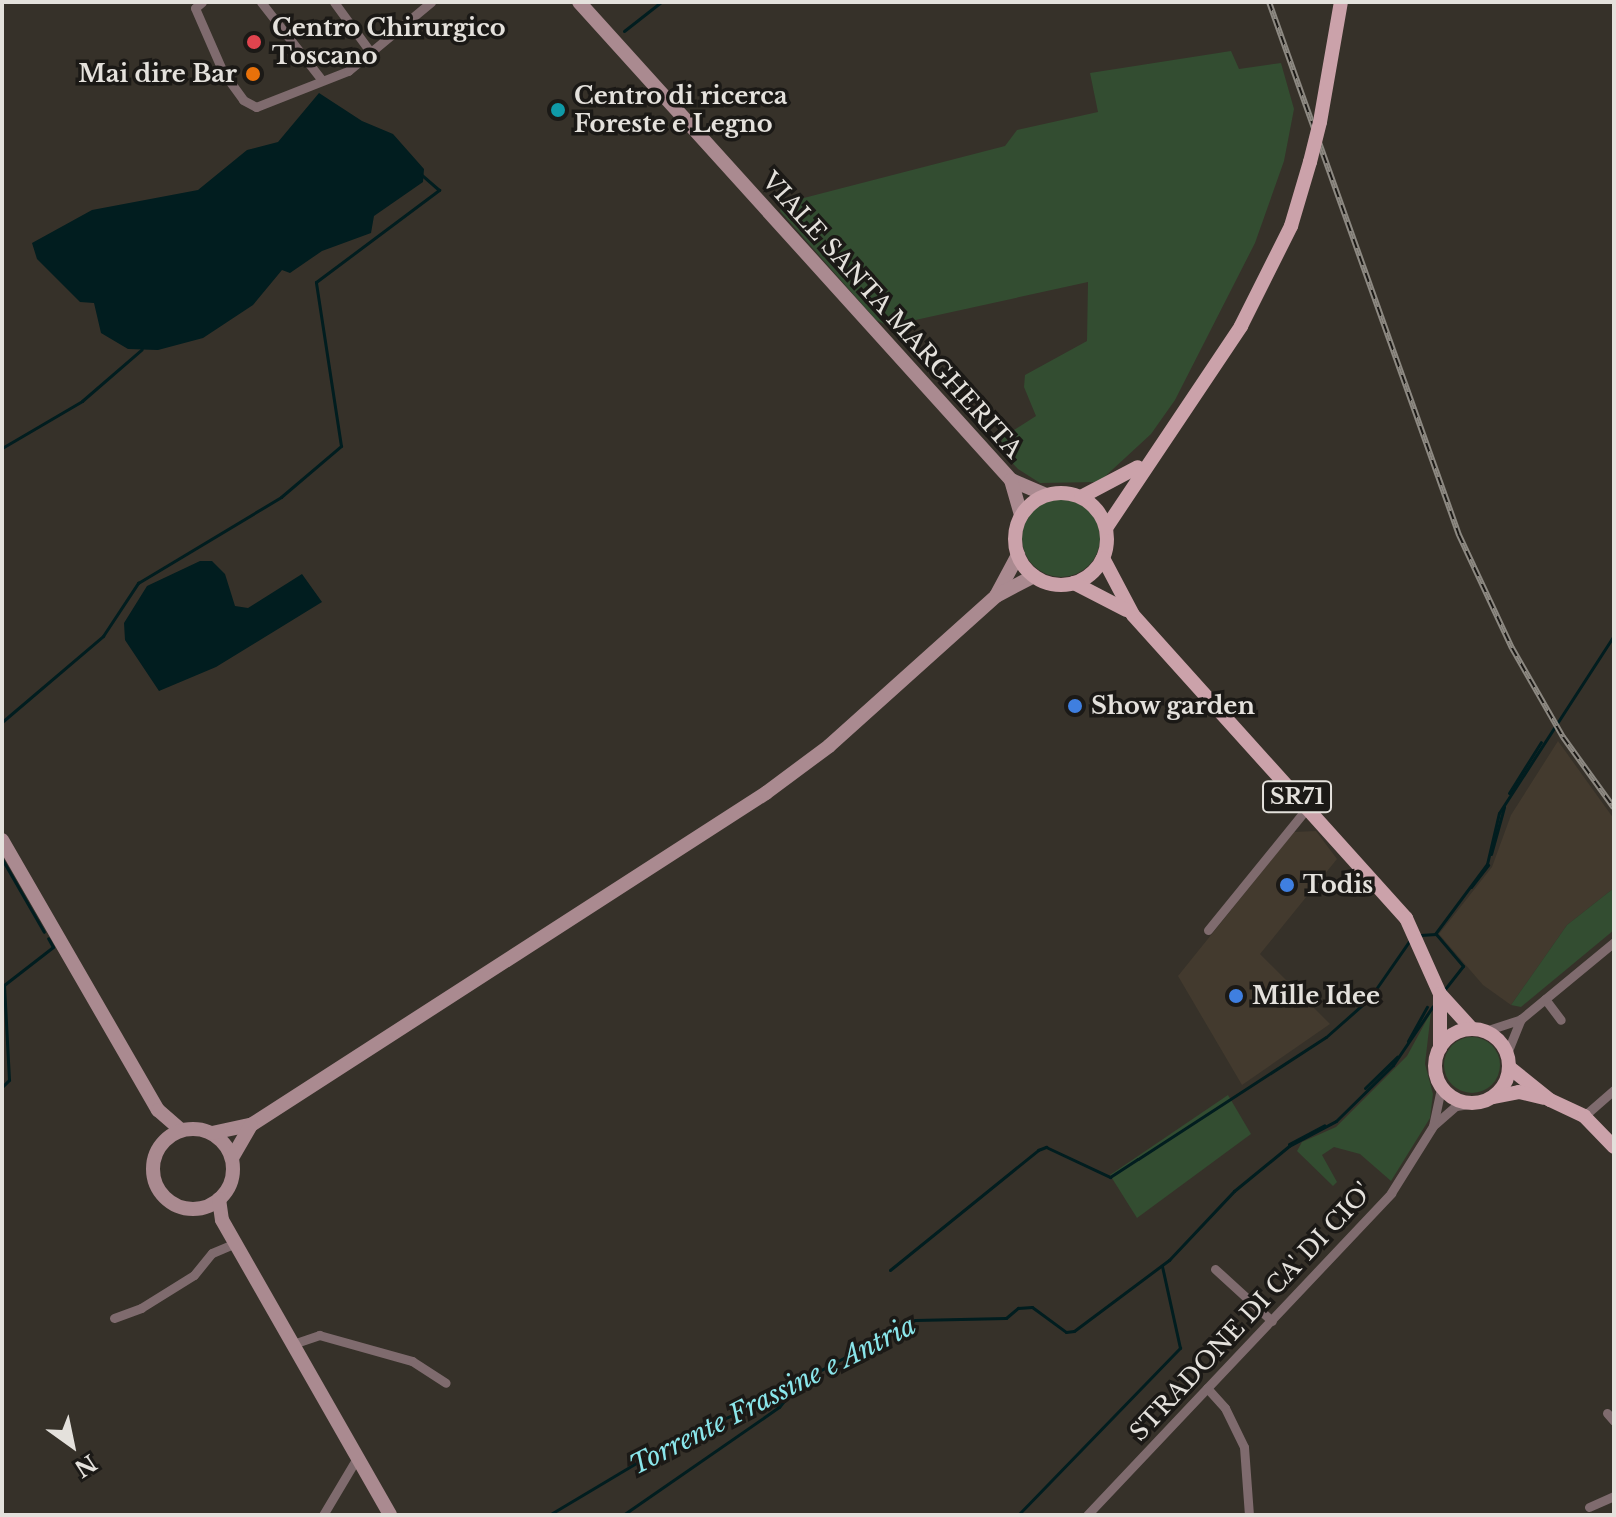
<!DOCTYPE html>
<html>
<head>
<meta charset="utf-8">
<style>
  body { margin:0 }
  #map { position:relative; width:1616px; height:1517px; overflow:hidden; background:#363129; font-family:"Libre Baskerville",serif }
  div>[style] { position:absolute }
  .built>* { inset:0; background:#433a2e }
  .green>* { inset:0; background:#334d31 }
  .round { border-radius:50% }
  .water>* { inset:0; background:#011d1f }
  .stream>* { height:3px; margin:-1.5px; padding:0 1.5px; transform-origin:1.5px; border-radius:1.5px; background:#011d1f }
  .street>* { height:9px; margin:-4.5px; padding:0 4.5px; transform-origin:4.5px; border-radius:4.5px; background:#7f6b6e }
  .secondary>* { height:14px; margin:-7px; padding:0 7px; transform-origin:7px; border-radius:7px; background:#aa8a90 }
  .secondary>.ring { margin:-7px; padding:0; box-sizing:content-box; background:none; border:14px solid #aa8a90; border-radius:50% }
  .primary>* { height:14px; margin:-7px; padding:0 7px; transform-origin:7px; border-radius:7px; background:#cba2aa }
  .primary>.ring { margin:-7px; padding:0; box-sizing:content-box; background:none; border:14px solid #cba2aa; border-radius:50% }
  .rail>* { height:6px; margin-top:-3px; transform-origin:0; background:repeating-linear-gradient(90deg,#1b1916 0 9px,#8d8982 0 18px); box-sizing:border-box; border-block:2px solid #8d8982 }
  .primary-bridge>* { height:14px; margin:-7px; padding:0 7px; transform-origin:7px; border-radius:7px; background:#cba2aa }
  .dots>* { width:22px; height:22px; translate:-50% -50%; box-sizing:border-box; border:4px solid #1b1916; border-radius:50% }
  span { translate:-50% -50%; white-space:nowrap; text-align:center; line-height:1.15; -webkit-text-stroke:7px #1b1916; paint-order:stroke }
  .shield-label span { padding:2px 6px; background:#1b1916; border:2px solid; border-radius:6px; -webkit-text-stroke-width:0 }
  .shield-label { font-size:22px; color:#e4e1dc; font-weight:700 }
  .poi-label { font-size:24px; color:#e4e1dc; font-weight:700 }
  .left { translate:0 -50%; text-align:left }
  .right { translate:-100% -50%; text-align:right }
  .street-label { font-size:24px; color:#e4e1dc }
  .water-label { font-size:26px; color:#8ae6eb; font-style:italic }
  .frame { position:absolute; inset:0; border:4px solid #e4e1dc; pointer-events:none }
  .north { position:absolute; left:32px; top:1405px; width:80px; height:80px; -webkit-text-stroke:6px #1b1916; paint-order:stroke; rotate:147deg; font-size:22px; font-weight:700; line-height:32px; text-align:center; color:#e4e1dc }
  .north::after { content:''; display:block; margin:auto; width:28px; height:36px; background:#e4e1dc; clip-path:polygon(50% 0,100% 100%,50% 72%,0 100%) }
</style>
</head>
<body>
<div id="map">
  <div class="built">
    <div style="clip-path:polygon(1558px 741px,1614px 819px,1614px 888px,1567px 925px,1511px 1005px,1483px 985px,1439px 934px,1492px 867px,1511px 815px)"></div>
    <div style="clip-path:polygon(1316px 831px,1337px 859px,1260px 954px,1330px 1024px,1242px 1085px,1178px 976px,1294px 832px)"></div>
  </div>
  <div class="green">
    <div style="clip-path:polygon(1231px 51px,1239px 69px,1281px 63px,1294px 109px,1284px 161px,1255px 243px,1175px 400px,1151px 434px,1099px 482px,1040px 483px,1018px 469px,999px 449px,1003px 437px,1036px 416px,1024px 387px,1025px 375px,1087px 341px,1088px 282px,888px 326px,876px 320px,780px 211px,783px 204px,796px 200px,1005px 146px,1017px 130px,1098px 112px,1090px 73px)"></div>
    <div class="round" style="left:1022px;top:499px;width:78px;height:78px"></div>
    <div style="clip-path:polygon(1614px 888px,1614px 930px,1521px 1007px,1511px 1005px,1567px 925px)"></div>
    <div style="clip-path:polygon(1431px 1012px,1425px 1064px,1433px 1094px,1430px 1118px,1391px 1181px,1360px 1154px,1334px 1147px,1322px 1155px,1337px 1182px,1333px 1186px,1297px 1151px,1302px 1142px,1336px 1127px,1407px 1056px)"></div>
    <div class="round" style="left:1444px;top:1037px;width:56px;height:56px"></div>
    <div style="clip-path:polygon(1228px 1095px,1251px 1134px,1137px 1218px,1110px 1175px)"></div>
  </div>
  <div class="water">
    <div style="clip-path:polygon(319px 93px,362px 121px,393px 134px,424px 169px,423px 182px,374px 216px,371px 233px,322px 251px,290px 273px,282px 270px,253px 305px,203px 338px,158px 350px,128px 349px,101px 333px,94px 303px,80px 302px,37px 259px,32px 243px,92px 210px,198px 190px,247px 150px,278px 142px)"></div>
    <div style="clip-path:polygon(200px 561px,212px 561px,225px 574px,235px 606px,248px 608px,302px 574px,322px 602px,216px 667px,159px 691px,125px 640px,124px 623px,147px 586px)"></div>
  </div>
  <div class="stream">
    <div style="left:624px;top:31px;width:47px;rotate:-38.1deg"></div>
    <div style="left:2px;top:448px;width:93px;rotate:-30.4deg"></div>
    <div style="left:82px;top:401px;width:79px;rotate:-40.9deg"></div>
    <div style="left:2px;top:722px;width:133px;rotate:-40.4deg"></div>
    <div style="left:103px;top:636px;width:64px;rotate:-56.6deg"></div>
    <div style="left:138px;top:583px;width:167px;rotate:-31deg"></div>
    <div style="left:281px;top:497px;width:79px;rotate:-40.4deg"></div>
    <div style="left:341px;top:446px;width:166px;rotate:-98.7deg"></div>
    <div style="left:316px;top:282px;width:154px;rotate:-36.8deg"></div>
    <div style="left:439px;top:190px;width:23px;rotate:-139deg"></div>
    <div style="left:1509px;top:793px;width:60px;rotate:-57.9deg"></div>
    <div style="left:1491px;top:854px;width:49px;rotate:-74.5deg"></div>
    <div style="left:2px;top:859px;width:84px;rotate:60.1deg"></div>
    <div style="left:1471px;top:887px;width:28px;rotate:-52deg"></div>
    <div style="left:1435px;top:934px;width:87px;rotate:-53.4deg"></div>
    <div style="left:1487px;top:864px;width:52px;rotate:-76.8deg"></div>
    <div style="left:1499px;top:813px;width:212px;rotate:-57.1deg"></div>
    <div style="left:1436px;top:934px;width:42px;rotate:49.8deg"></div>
    <div style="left:1463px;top:966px;width:31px;rotate:128deg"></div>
    <div style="left:1420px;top:935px;width:16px;rotate:-4deg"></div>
    <div style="left:1408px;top:1041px;width:39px;rotate:-61deg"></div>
    <div style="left:2px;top:1087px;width:10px;rotate:-45deg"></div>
    <div style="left:9px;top:1080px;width:95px;rotate:-93deg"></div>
    <div style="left:4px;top:985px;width:62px;rotate:-37.8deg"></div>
    <div style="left:53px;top:947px;width:10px;rotate:-119deg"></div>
    <div style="left:1365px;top:1088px;width:45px;rotate:-44.1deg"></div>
    <div style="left:1289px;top:1144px;width:40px;rotate:-28deg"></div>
    <div style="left:890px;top:1270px;width:191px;rotate:-39deg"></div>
    <div style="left:1038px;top:1150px;width:9px;rotate:-21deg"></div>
    <div style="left:1046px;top:1147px;width:71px;rotate:25.1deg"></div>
    <div style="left:1110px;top:1177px;width:33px;rotate:-33deg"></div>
    <div style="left:1138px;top:1159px;width:224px;rotate:-33deg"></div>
    <div style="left:1326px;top:1037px;width:57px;rotate:-41.5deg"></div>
    <div style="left:1369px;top:999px;width:72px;rotate:-55.2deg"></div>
    <div style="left:549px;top:1515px;width:141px;rotate:-30.8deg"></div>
    <div style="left:670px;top:1443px;width:95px;rotate:-24.1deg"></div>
    <div style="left:757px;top:1404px;width:179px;rotate:-28deg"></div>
    <div style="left:915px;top:1320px;width:91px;rotate:-1.3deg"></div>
    <div style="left:1006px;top:1318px;width:16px;rotate:-40deg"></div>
    <div style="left:1018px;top:1308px;width:14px;rotate:-4deg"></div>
    <div style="left:1032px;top:1307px;width:42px;rotate:36.3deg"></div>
    <div style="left:1066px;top:1332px;width:8px;rotate:-7deg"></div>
    <div style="left:1074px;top:1331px;width:119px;rotate:-36.8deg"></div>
    <div style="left:1169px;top:1260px;width:95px;rotate:-46.7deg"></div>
    <div style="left:1234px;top:1191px;width:71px;rotate:-39.3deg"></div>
    <div style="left:1289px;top:1146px;width:53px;rotate:-28deg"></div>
    <div style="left:1336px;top:1121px;width:80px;rotate:-44.5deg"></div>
    <div style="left:1393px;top:1065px;width:71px;rotate:-55.9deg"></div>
    <div style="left:623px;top:1515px;width:190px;rotate:-34.7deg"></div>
    <div style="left:779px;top:1407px;width:8px;rotate:-50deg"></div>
    <div style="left:784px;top:1401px;width:13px;rotate:-113deg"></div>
    <div style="left:1018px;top:1515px;width:233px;rotate:-45.9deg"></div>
    <div style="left:1180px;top:1348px;width:84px;rotate:-102.4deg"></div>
  </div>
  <div class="street">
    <div style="left:202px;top:2px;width:9px;rotate:139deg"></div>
    <div style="left:195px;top:8px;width:70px;rotate:66.4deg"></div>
    <div style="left:223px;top:72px;width:34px;rotate:54deg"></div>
    <div style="left:243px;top:100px;width:15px;rotate:28deg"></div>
    <div style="left:256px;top:107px;width:99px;rotate:-21.4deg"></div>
    <div style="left:348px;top:71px;width:108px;rotate:-39.7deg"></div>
    <div style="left:261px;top:2px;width:98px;rotate:52.1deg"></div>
    <div style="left:334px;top:2px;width:63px;rotate:54deg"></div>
    <div style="left:1208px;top:930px;width:157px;rotate:-50.9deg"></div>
    <div style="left:1545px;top:999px;width:26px;rotate:53deg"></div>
    <div style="left:1485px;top:1031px;width:38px;rotate:-18deg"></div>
    <div style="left:1521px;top:1019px;width:121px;rotate:-39.6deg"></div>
    <div style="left:1507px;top:1053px;width:37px;rotate:-68deg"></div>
    <div style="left:1584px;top:1116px;width:40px;rotate:-41deg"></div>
    <div style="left:1435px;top:1124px;width:28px;rotate:-41deg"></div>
    <div style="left:1456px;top:1106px;width:14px;rotate:-8deg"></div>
    <div style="left:1215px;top:1269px;width:77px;rotate:42.4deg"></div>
    <div style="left:114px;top:1318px;width:29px;rotate:-20deg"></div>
    <div style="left:141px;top:1308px;width:62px;rotate:-31.9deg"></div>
    <div style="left:194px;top:1275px;width:28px;rotate:-51deg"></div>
    <div style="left:212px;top:1253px;width:26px;rotate:-23deg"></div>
    <div style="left:293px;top:1344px;width:28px;rotate:-19deg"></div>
    <div style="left:319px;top:1335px;width:97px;rotate:15.6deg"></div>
    <div style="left:412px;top:1361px;width:40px;rotate:32.9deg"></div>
    <div style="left:1207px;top:1388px;width:27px;rotate:48deg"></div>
    <div style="left:1225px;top:1408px;width:43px;rotate:64deg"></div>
    <div style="left:1244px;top:1447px;width:68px;rotate:85.8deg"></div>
    <div style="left:1607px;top:1413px;width:11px;rotate:49deg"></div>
    <div style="left:1589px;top:1507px;width:27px;rotate:-24deg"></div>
    <div style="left:323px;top:1515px;width:66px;rotate:-59.2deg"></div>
    <div style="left:1087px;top:1515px;width:443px;rotate:-46.6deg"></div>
    <div style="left:1391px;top:1193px;width:79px;rotate:-57.9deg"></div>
    <div style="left:1433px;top:1126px;width:40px;rotate:-78deg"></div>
  </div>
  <div class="secondary">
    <div style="left:579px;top:2px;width:644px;rotate:47.89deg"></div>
    <div style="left:1011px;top:480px;width:38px;rotate:23deg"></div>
    <div style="left:1011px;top:480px;width:37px;rotate:74deg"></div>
    <div style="left:996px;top:596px;width:47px;rotate:-61.8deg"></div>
    <div style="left:2px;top:840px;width:312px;rotate:60deg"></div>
    <div style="left:158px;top:1110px;width:30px;rotate:41deg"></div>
    <div class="ring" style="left:153px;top:1129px;width:66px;height:66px"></div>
    <div style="left:212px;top:1133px;width:40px;rotate:-12deg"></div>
    <div style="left:251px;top:1125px;width:613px;rotate:-32.81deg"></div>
    <div style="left:766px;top:793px;width:79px;rotate:-36.7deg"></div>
    <div style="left:829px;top:746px;width:224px;rotate:-41.9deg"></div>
    <div style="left:996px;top:596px;width:43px;rotate:-27.8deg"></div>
    <div style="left:232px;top:1158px;width:38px;rotate:-60deg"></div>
    <div style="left:219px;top:1199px;width:21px;rotate:82deg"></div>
    <div style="left:222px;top:1220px;width:339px;rotate:60.3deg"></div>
  </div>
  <div class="primary">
    <div style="left:1320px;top:122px;width:122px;rotate:-80.1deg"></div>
    <div class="ring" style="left:1015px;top:493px;width:78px;height:78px"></div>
    <div style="left:1081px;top:497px;width:64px;rotate:-27.8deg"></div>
    <div style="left:1106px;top:528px;width:243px;rotate:-56.2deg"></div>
    <div style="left:1241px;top:326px;width:112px;rotate:-63.4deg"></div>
    <div style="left:1291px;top:226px;width:67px;rotate:-73.5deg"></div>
    <div style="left:1103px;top:558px;width:64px;rotate:62.2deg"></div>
    <div style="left:1133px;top:615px;width:408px;rotate:48deg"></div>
    <div style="left:1406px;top:918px;width:83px;rotate:65.9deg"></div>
    <div style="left:1440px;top:994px;width:54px;rotate:90deg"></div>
    <div style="left:1074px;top:583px;width:59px;rotate:27.4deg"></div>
    <div style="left:1440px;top:994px;width:47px;rotate:47.6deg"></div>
    <div class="ring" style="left:1435px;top:1029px;width:60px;height:60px"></div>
    <div style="left:1510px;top:1068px;width:51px;rotate:38.7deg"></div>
    <div style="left:1550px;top:1100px;width:38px;rotate:25deg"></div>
    <div style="left:1584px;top:1116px;width:43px;rotate:45.9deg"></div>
    <div style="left:1494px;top:1097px;width:25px;rotate:-11deg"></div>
    <div style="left:1519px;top:1092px;width:26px;rotate:13deg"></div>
  </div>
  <div class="rail">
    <div style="left:1269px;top:2px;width:566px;rotate:70.38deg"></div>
    <div style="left:1459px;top:535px;width:125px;rotate:64.9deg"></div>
    <div style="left:1512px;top:648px;width:103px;rotate:60.2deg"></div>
    <div style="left:1563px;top:737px;width:87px;rotate:54.3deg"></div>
  </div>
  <div class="primary-bridge">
    <div style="left:1310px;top:162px;width:41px;rotate:-76deg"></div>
  </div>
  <div class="dots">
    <div style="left:254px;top:42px;background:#e0444e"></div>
    <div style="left:253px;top:74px;background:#e8710a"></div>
    <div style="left:558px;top:110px;background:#0f9aa8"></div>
    <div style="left:1075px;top:706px;background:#3f7fe0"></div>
    <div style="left:1287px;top:885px;background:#3f7fe0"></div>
    <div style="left:1236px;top:996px;background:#3f7fe0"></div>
  </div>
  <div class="shield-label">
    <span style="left:1297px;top:797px">SR71</span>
  </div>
  <div class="poi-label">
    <span class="left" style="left:272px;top:42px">Centro Chirurgico<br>Toscano</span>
    <span class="right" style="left:237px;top:74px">Mai dire Bar</span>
    <span class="left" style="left:574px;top:110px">Centro di ricerca<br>Foreste e Legno</span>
    <span class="left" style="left:1091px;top:706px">Show garden</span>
    <span class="left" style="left:1303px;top:885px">Todis</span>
    <span class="left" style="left:1252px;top:996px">Mille Idee</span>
  </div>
  <div class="street-label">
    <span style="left:892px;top:315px;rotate:48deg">VIALE SANTA MARGHERITA</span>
    <span style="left:1251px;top:1312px;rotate:-47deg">STRADONE DI CA' DI CIO'</span>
  </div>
  <div class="water-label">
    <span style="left:773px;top:1396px;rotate:-27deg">Torrente Frassine e Antria</span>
  </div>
  <div class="frame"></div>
  <div class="north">N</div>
</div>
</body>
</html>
